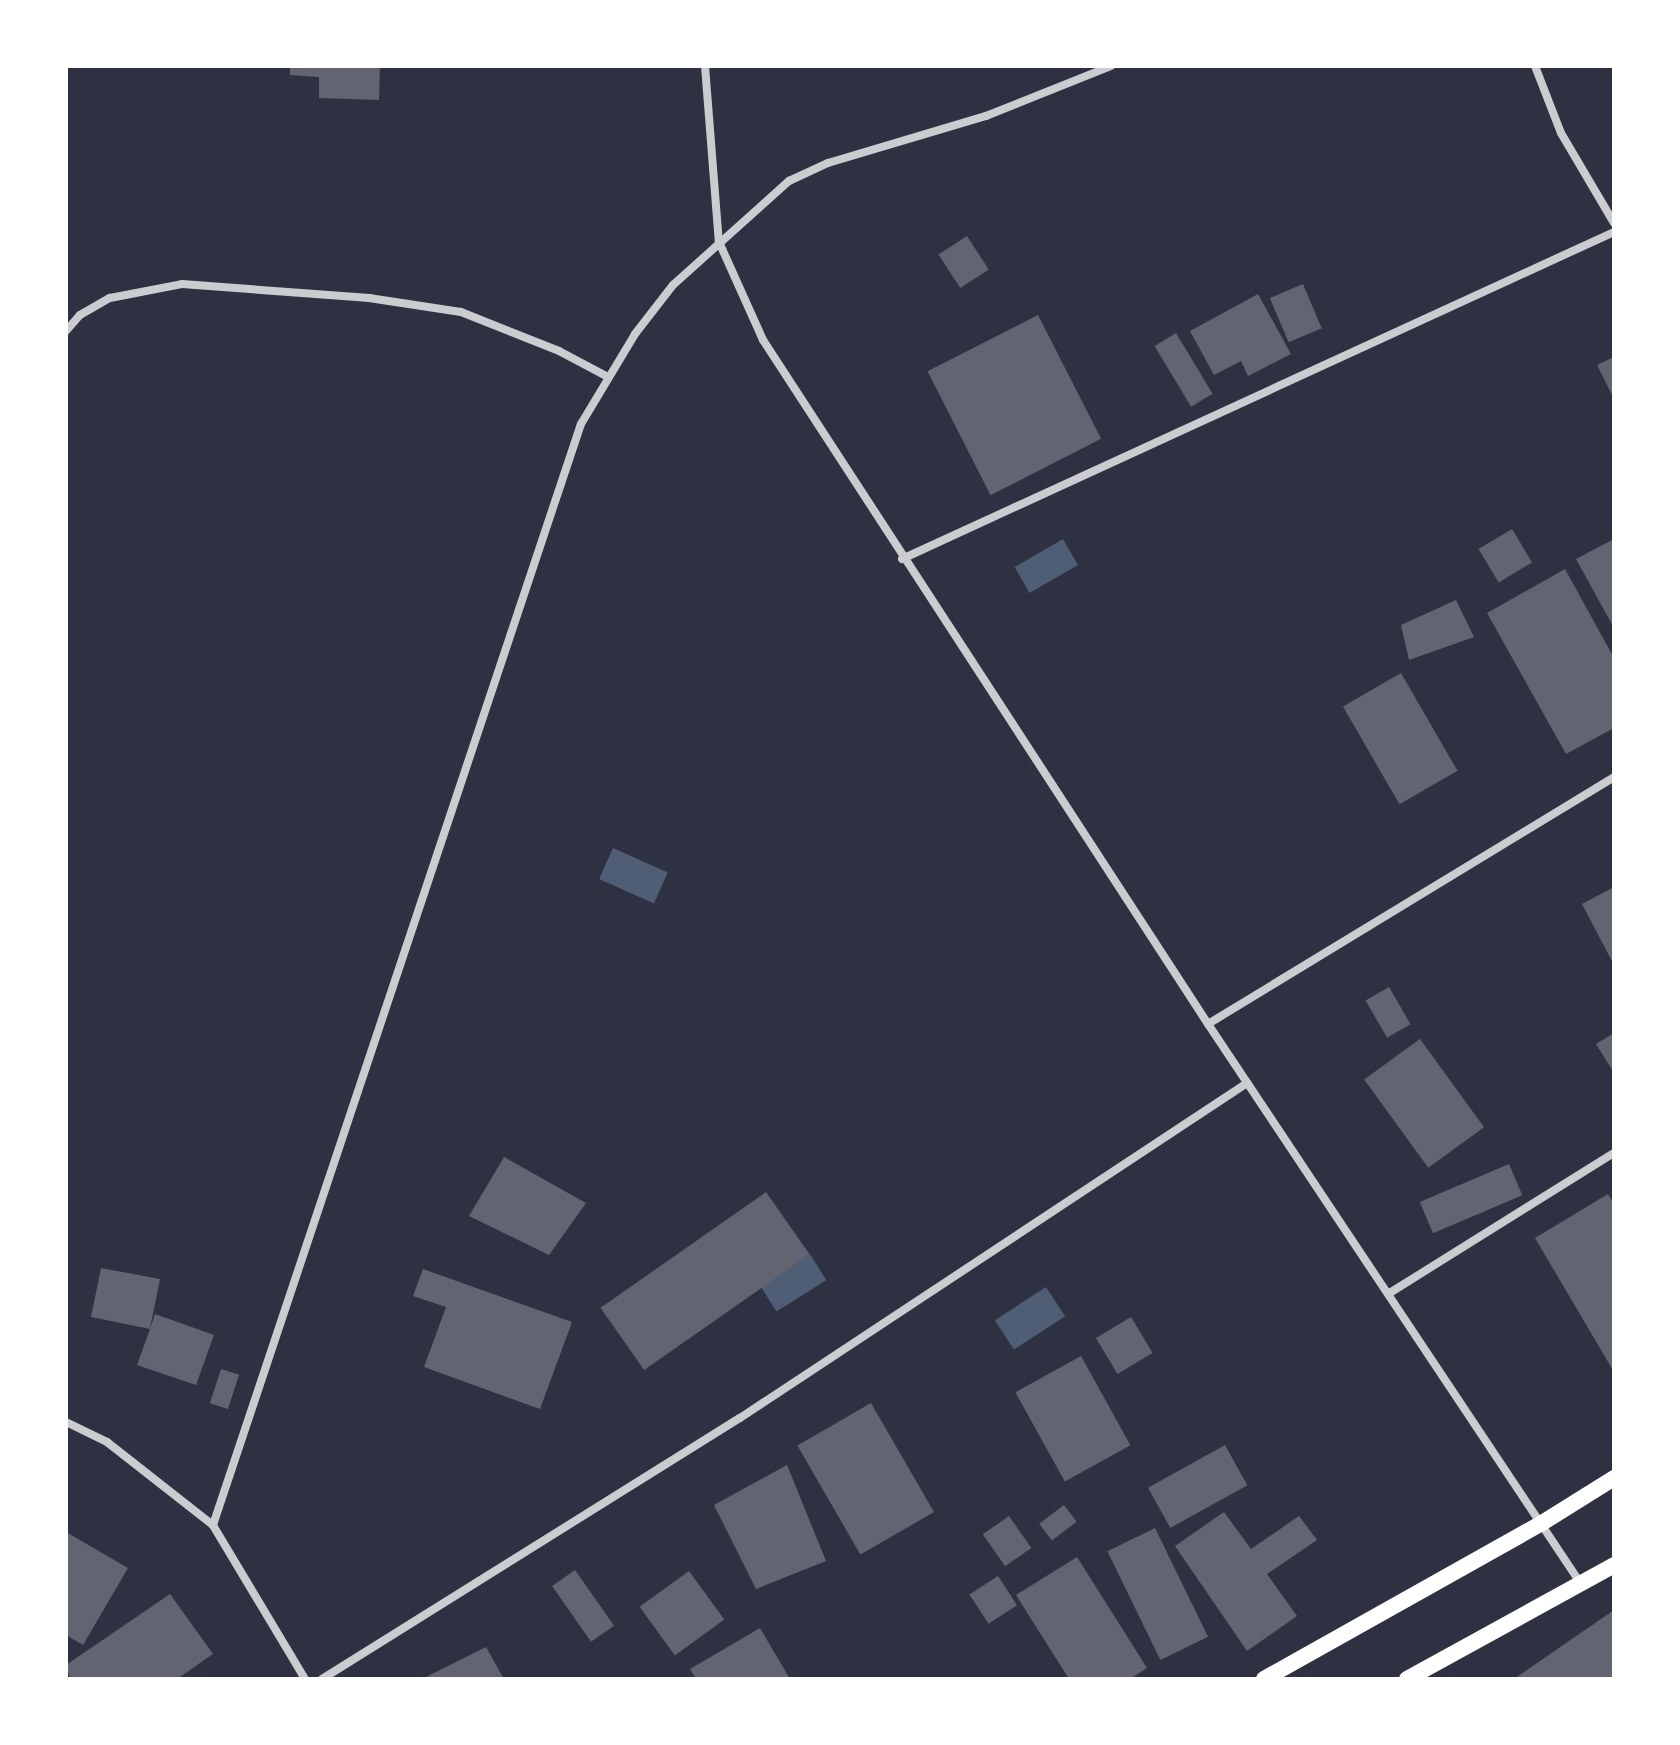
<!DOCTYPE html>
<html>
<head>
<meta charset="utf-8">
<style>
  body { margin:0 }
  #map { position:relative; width:1680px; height:1745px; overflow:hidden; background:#2d3142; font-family:Signika,sans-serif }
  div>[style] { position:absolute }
  .water>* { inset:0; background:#4f5d75; transform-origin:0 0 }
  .building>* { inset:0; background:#626471; transform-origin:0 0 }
  .minor>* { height:8px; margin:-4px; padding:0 4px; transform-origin:4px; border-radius:4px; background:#caccd0 }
  .secondary>* { height:16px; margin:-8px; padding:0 8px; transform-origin:8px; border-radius:8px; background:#fff }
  span { translate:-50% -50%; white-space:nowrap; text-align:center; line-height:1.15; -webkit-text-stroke:8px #fff; paint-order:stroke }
  .frame { position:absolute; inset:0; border:68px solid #fff; pointer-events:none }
</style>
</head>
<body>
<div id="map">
  <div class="water">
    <div style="left:1063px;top:539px;width:30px;height:56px;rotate:60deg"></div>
    <div style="left:613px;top:848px;width:60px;height:34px;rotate:24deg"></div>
    <div style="left:810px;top:1254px;width:31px;height:59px;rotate:58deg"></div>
    <div style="left:1046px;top:1287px;width:35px;height:61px;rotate:57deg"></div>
  </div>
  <div class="building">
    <div style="clip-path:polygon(290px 66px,380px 66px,379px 100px,319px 98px,319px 77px,290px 75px)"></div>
    <div style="left:967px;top:236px;width:40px;height:34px;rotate:57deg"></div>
    <div style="left:1303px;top:284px;width:48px;height:36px;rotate:67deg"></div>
    <div style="clip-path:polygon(1258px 294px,1291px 354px,1248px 376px,1241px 361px,1214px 375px,1190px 331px)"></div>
    <div style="left:1038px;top:315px;width:139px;height:124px;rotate:63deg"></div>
    <div style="left:1176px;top:333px;width:71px;height:25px;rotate:59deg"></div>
    <div style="clip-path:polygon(1614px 357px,1614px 399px,1597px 365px)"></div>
    <div style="left:1512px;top:529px;width:39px;height:39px;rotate:59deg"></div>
    <div style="clip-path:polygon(1614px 539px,1614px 628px,1576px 559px)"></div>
    <div style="clip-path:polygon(1565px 569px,1614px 658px,1614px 728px,1566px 754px,1487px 613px)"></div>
    <div style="clip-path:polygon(1456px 600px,1474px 637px,1409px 660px,1401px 625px)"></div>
    <div style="left:1401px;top:673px;width:113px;height:67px;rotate:60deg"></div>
    <div style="clip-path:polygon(1614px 887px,1614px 965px,1582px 904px)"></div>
    <div style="left:1389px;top:987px;width:43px;height:27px;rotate:60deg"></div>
    <div style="clip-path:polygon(1614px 1033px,1614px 1073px,1596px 1044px)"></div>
    <div style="left:1420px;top:1039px;width:109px;height:69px;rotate:54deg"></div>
    <div style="clip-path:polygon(504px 1157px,586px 1203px,549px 1255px,469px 1216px)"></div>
    <div style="left:1509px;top:1164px;width:34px;height:97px;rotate:67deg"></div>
    <div style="left:766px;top:1192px;width:76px;height:202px;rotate:55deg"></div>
    <div style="clip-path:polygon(1608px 1194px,1614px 1204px,1614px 1372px,1535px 1238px)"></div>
    <div style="clip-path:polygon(101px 1268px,160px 1279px,150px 1329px,155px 1314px,214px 1335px,196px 1385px,137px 1365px,150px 1329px,91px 1317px)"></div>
    <div style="clip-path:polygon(423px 1269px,572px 1322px,540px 1409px,424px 1367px,446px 1307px,413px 1296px)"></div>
    <div style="left:1131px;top:1317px;width:42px;height:41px;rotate:59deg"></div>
    <div style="left:1081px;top:1356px;width:102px;height:75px;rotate:61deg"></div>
    <div style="left:221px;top:1369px;width:19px;height:36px;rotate:18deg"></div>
    <div style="left:871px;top:1403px;width:126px;height:85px;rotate:60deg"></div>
    <div style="left:1225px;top:1445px;width:46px;height:88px;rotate:61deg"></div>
    <div style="clip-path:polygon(787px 1465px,826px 1561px,756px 1589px,714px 1505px)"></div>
    <div style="left:1064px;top:1505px;width:21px;height:31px;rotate:53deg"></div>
    <div style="clip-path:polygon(1224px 1512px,1251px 1549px,1299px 1516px,1317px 1540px,1267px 1574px,1297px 1616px,1247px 1651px,1175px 1546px)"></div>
    <div style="left:1009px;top:1516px;width:39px;height:32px;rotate:55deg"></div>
    <div style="left:1155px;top:1528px;width:121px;height:53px;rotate:64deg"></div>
    <div style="clip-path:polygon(66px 1532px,128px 1568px,83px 1645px,66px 1635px)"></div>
    <div style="clip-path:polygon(1077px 1557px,1147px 1668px,1130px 1679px,1069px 1679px,1016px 1595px)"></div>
    <div style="left:575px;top:1570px;width:68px;height:28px;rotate:55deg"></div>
    <div style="left:689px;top:1571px;width:60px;height:61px;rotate:54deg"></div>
    <div style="left:998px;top:1576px;width:35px;height:34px;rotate:57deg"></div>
    <div style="clip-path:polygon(170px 1594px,213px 1654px,177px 1679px,70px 1679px,66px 1665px)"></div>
    <div style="clip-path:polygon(1614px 1610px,1614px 1679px,1514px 1679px)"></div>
    <div style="clip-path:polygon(760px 1628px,790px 1679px,696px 1679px,690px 1669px)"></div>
    <div style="clip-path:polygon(486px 1647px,504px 1679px,422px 1679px)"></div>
  </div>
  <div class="minor">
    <div style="left:705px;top:66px;width:177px;rotate:85.5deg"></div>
    <div style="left:719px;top:242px;width:107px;rotate:65.8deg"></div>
    <div style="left:763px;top:340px;width:816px;rotate:56.95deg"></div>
    <div style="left:1208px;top:1024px;width:673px;rotate:56.33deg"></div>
    <div style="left:1535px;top:66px;width:72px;rotate:68.8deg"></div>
    <div style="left:1561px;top:133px;width:104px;rotate:59.5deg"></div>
    <div style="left:66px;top:331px;width:21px;rotate:-49deg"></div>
    <div style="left:80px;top:315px;width:34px;rotate:-30deg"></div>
    <div style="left:110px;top:298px;width:73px;rotate:-11deg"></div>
    <div style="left:182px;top:284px;width:188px;rotate:4.3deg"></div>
    <div style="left:369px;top:298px;width:93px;rotate:8.7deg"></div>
    <div style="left:461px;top:312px;width:105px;rotate:21.7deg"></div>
    <div style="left:559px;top:351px;width:55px;rotate:28deg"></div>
    <div style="left:902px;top:559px;width:784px;rotate:-24.67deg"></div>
    <div style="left:1208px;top:1024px;width:475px;rotate:-31.3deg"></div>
    <div style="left:1388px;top:1294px;width:266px;rotate:-32deg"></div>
    <div style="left:66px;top:1422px;width:46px;rotate:26deg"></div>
    <div style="left:107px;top:1442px;width:135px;rotate:38.1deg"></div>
    <div style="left:305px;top:1679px;width:179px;rotate:-120.9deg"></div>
    <div style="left:213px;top:1525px;width:1161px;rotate:-71.52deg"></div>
    <div style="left:581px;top:424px;width:105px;rotate:-59deg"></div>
    <div style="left:635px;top:334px;width:62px;rotate:-52.2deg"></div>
    <div style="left:673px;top:285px;width:156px;rotate:-41.9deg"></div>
    <div style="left:789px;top:181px;width:43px;rotate:-24.8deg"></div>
    <div style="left:828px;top:163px;width:165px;rotate:-16.6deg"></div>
    <div style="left:986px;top:116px;width:135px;rotate:-21.8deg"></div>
    <div style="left:322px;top:1679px;width:493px;rotate:-32deg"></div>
    <div style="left:740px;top:1418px;width:608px;rotate:-33.45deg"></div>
  </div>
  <div class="secondary">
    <div style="left:1264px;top:1679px;width:319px;rotate:-29.3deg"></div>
    <div style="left:1542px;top:1523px;width:85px;rotate:-32deg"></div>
    <div style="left:1407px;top:1679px;width:236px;rotate:-28.8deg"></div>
  </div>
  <div class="frame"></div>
</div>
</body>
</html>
